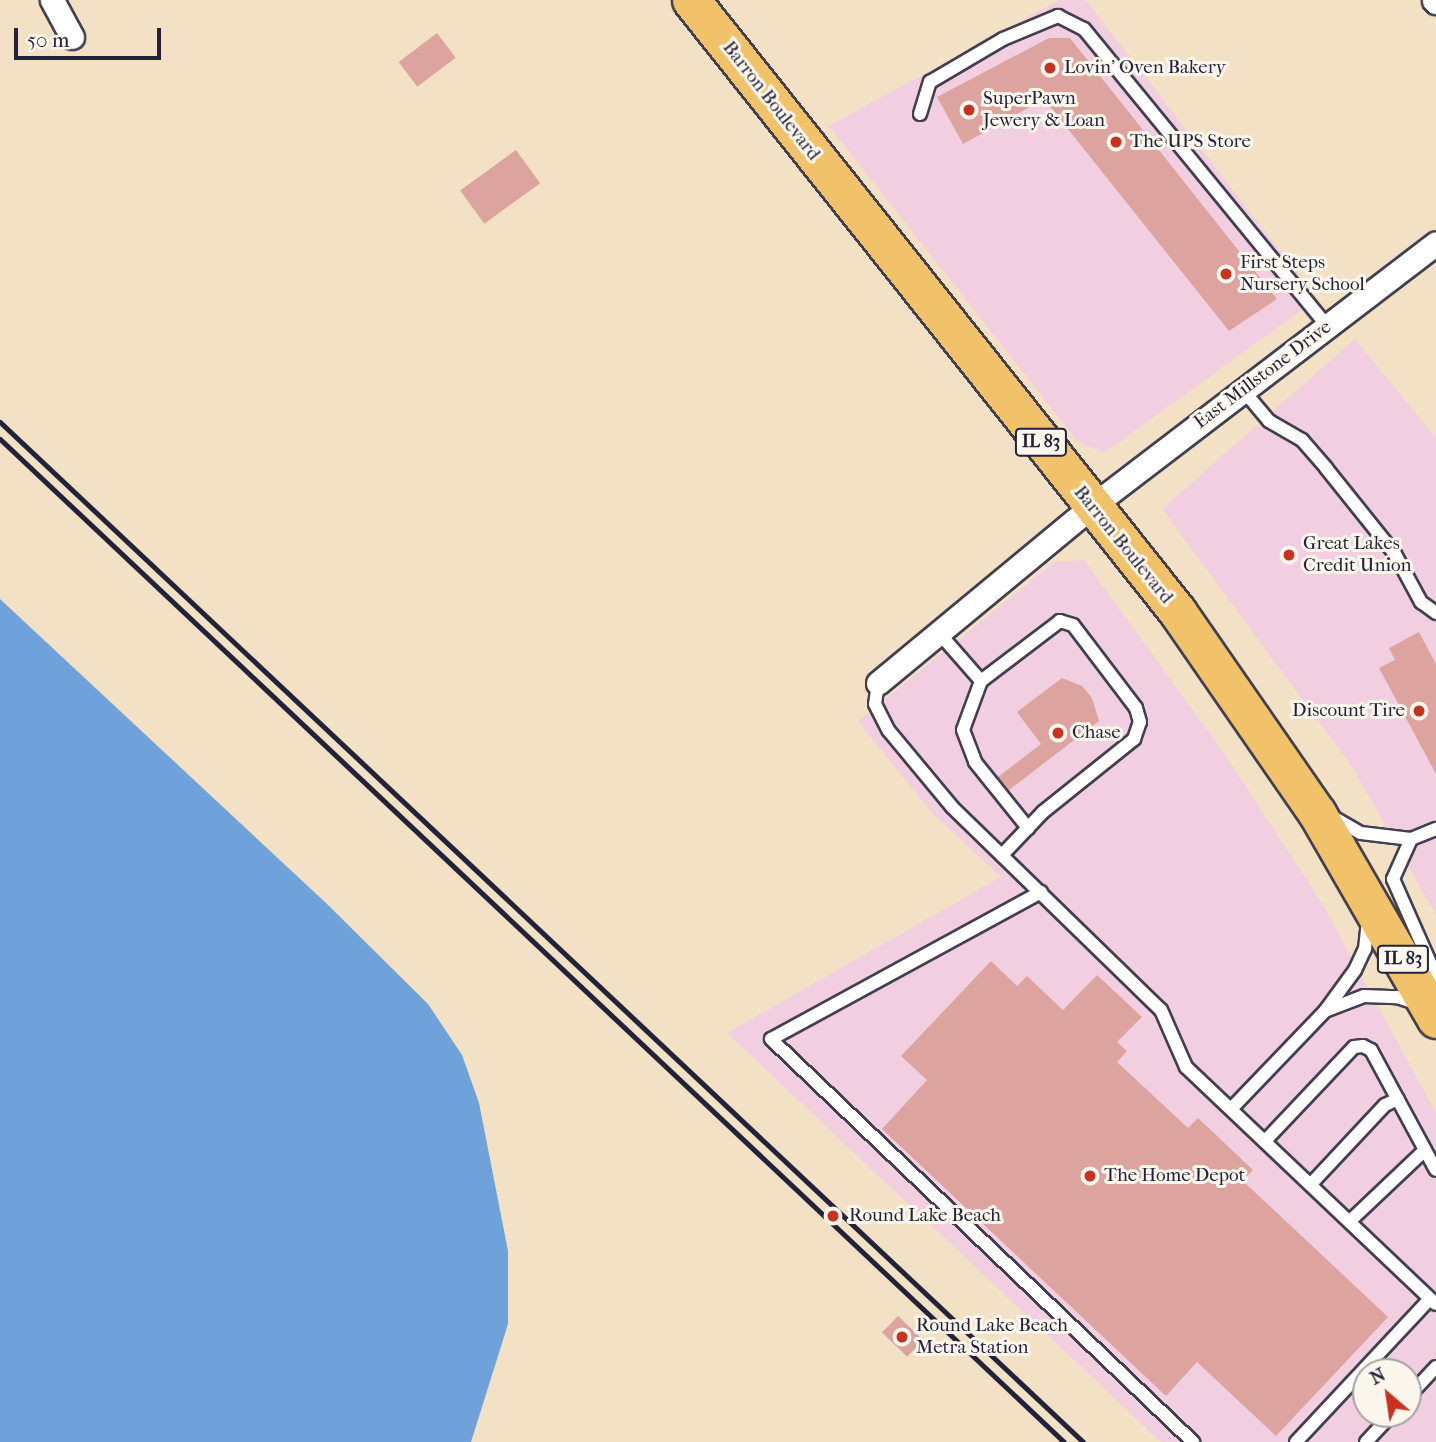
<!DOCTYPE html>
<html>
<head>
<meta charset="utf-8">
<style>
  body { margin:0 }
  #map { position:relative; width:1436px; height:1442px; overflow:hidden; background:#f2e1c4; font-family:"IM FELL French Canon",serif }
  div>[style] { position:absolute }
  .built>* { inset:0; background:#f2cfe0 }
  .water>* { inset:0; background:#6fa1da }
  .building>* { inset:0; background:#dca39f; transform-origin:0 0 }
  .roads { filter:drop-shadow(2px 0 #413f50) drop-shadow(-2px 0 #413f50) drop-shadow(0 2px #413f50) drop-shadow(0 -2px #413f50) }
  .service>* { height:12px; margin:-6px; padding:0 6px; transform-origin:6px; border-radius:6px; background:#fff }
  .minor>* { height:23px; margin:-11.5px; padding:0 11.5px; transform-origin:11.5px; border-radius:11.5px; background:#fff }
  .primary>* { height:37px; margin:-18.5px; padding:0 18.5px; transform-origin:18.5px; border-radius:18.5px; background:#f2c26a }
  .rail>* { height:5px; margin:-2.5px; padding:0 2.5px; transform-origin:2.5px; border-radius:2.5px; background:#22223b }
  .dots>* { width:19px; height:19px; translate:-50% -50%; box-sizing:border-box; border:4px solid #fbf7ec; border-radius:50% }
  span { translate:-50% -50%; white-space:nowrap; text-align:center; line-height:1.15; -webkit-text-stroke:6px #fbf7ec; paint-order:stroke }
  .shield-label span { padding:2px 5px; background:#fbf7ec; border:2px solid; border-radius:5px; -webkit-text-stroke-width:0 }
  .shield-label { font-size:18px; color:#22223b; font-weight:700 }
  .poi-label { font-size:19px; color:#22223b }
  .left { translate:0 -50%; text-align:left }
  .right { translate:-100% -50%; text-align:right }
  .street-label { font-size:19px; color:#22223b }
  .north { position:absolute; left:1352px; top:1358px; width:70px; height:70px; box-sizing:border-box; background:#fbf7ec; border:2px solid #a4a2a5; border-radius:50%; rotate:331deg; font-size:19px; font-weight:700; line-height:28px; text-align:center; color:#22223b }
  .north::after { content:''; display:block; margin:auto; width:24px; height:32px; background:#c8321e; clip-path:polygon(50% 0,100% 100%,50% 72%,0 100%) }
  .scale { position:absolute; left:14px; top:28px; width:147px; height:32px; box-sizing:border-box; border:4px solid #22223b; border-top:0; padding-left:9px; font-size:21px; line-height:24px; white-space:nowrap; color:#22223b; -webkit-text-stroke:5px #fbf7ec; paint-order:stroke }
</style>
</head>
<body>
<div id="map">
  <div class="built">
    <div style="clip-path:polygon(1059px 0,1086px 0,1317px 299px,1104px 453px,1078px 442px,829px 126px)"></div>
    <div style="clip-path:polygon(1355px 339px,1436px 438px,1436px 915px,1353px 768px,1162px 509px)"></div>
    <div style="clip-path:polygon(evenodd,1084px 560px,1223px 752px,1320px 900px,1436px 1113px,1436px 1442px,1161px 1442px,727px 1033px,1001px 877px,931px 812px,858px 721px,1054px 562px,1084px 560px,1366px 1372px,1408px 1372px,1408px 1414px,1366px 1414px,1366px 1372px)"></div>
  </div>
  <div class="water">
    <div style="clip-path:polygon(0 599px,327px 904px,428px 1004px,462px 1055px,479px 1103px,508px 1251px,508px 1324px,471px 1442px,0 1442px)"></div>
  </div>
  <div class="building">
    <div style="left:437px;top:33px;width:31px;height:48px;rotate:53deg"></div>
    <div style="clip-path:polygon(1049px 38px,1070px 38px,1277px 299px,1229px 331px,1044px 99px,963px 144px,937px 97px)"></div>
    <div style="left:516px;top:150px;width:41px;height:69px;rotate:54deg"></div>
    <div style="clip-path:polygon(1419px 632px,1436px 664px,1436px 774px,1379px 668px,1395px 660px,1389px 648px)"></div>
    <div style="clip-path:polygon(1062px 678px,1082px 686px,1092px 698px,1099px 721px,1009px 790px,998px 777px,1041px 744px,1017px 712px)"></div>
    <div style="clip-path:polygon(991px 961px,1017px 986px,1027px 976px,1063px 1010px,1097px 975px,1142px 1017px,1117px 1042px,1127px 1051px,1117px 1062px,1188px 1128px,1198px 1118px,1253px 1170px,1243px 1181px,1388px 1317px,1276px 1436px,1197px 1362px,1166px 1396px,882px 1129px,927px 1080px,901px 1056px)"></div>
    <div style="left:898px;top:1316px;width:35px;height:23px;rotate:44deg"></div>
  </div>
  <div class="roads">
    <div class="service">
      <div style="left:920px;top:114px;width:34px;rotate:-73deg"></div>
      <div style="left:930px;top:82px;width:85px;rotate:-30.5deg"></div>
      <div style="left:1003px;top:39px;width:60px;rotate:-22.7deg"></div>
      <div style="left:1058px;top:16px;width:29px;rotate:27deg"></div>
      <div style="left:1084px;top:29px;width:384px;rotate:50.7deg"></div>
      <div style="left:1243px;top:390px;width:40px;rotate:50deg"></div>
      <div style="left:1269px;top:421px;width:38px;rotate:30deg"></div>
      <div style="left:1302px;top:440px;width:37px;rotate:49deg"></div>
      <div style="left:1326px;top:468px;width:110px;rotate:51.3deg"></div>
      <div style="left:1395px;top:554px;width:55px;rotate:61.6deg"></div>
      <div style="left:1421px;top:602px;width:19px;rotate:36deg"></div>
      <div style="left:939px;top:633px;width:64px;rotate:48.8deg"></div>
      <div style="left:878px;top:683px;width:21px;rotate:98deg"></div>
      <div style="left:875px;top:704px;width:30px;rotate:63deg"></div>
      <div style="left:889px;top:731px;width:99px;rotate:50.3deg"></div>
      <div style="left:952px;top:807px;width:291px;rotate:44.2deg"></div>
      <div style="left:1161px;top:1010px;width:62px;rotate:66.3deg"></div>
      <div style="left:1186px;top:1067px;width:344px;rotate:43.5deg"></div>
      <div style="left:1331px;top:816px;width:34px;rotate:30deg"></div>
      <div style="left:1361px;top:833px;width:50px;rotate:6.8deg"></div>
      <div style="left:1411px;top:839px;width:27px;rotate:-22deg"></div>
      <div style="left:1411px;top:839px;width:44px;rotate:114.2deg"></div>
      <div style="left:1393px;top:879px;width:106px;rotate:66.1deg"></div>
      <div style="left:1002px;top:855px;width:59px;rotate:-46.4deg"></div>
      <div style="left:1043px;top:812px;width:117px;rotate:-38.7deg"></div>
      <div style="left:1134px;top:739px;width:18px;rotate:-71deg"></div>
      <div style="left:1140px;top:722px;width:15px;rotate:-106deg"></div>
      <div style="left:1136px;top:708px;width:104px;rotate:-127.2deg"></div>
      <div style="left:1073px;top:625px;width:14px;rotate:-163deg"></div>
      <div style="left:1060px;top:621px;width:99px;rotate:142.8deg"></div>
      <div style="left:981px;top:681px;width:52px;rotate:110.2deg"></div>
      <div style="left:963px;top:730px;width:34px;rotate:69deg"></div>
      <div style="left:975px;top:762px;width:85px;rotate:51.2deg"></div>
      <div style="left:1041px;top:892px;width:307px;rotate:151.4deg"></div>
      <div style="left:771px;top:1039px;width:584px;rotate:43.68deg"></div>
      <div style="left:1325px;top:1011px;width:42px;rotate:-21deg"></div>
      <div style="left:1364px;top:996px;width:33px;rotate:2deg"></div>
      <div style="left:1397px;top:997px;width:23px;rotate:18deg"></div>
      <div style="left:1231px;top:1109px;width:136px;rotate:-46.2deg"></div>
      <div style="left:1325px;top:1011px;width:51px;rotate:-53.8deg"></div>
      <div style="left:1355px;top:970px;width:23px;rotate:-65deg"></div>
      <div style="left:1365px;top:949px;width:28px;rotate:-84deg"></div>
      <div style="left:1265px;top:1141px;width:129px;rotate:-46.6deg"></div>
      <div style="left:1354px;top:1047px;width:9px;rotate:-6deg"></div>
      <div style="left:1363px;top:1046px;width:9px;rotate:27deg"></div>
      <div style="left:1371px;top:1050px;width:136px;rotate:61.6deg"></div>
      <div style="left:1311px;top:1184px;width:108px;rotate:-46.9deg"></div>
      <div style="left:1385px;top:1105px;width:14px;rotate:-25deg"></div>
      <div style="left:1350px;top:1221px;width:103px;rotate:-43.4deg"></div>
      <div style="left:1408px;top:1397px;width:41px;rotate:-47deg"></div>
      <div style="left:1296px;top:1442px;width:196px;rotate:-46.9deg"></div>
      <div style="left:1366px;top:1442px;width:38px;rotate:-47deg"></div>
    </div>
    <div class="minor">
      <div style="left:52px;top:0;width:42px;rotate:61.6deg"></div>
      <div style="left:1434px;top:0;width:3px;rotate:45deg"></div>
      <div style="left:878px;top:683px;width:276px;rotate:-39.6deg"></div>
      <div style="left:1091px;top:507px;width:434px;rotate:-37.4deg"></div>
    </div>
    <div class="primary">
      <div style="left:691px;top:0;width:781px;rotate:51.5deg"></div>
      <div style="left:1177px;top:611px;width:246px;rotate:55.3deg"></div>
      <div style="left:1317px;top:813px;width:238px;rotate:60deg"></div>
    </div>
  </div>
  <div class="rail">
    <div style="left:0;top:422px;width:1488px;rotate:43.28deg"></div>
    <div style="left:0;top:439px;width:1462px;rotate:43.31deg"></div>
  </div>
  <div class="dots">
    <div style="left:1050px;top:68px;background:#c8321e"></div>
    <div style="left:969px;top:110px;background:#c8321e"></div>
    <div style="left:1116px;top:142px;background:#c8321e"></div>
    <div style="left:1226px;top:274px;background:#c8321e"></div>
    <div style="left:1289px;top:555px;background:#c8321e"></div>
    <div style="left:1419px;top:711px;background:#c8321e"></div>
    <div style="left:1058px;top:733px;background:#c8321e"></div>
    <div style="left:1090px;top:1176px;background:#c8321e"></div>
    <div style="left:833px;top:1216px;background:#c8321e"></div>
    <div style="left:902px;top:1337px;background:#c8321e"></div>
  </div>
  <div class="shield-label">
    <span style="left:1041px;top:442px">IL 83</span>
    <span style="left:1403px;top:959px">IL 83</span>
  </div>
  <div class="poi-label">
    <span class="left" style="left:1064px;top:68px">Lovin' Oven Bakery</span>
    <span class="left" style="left:983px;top:110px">SuperPawn<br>Jewery &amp; Loan</span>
    <span class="left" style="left:1130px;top:142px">The UPS Store</span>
    <span class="left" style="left:1240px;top:274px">First Steps<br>Nursery School</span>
    <span class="left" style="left:1303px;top:555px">Great Lakes<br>Credit Union</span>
    <span class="right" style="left:1405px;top:711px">Discount Tire</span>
    <span class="left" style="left:1072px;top:733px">Chase</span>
    <span class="left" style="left:1104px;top:1176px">The Home Depot</span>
    <span class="left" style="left:849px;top:1216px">Round Lake Beach</span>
    <span class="left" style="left:916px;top:1337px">Round Lake Beach<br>Metra Station</span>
  </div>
  <div class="street-label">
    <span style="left:771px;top:101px;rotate:52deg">Barron Boulevard</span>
    <span style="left:1263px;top:375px;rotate:-37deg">East Millstone Drive</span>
    <span style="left:1123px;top:545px;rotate:51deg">Barron Boulevard</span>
  </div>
  <div class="north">N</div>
  <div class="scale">50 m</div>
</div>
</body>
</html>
